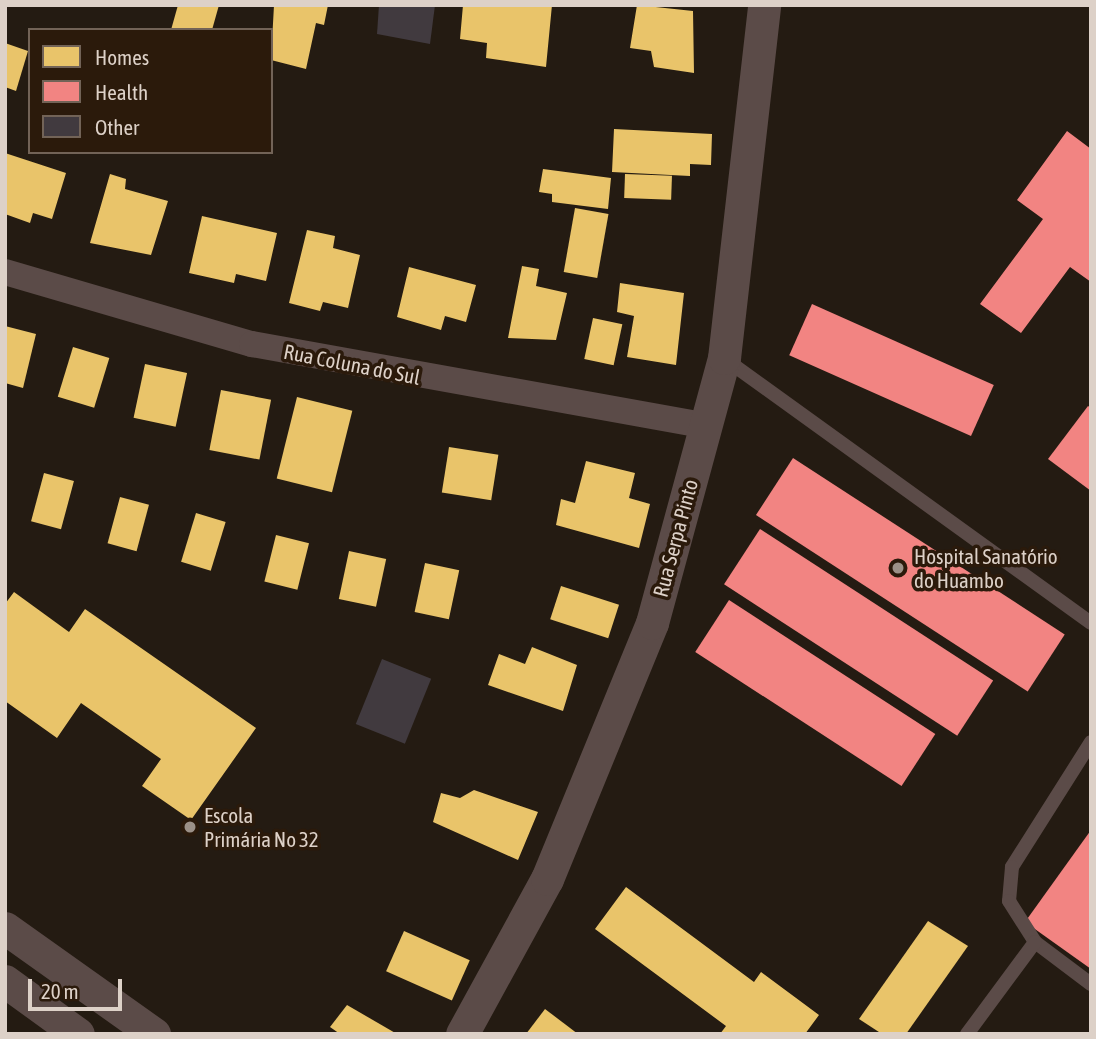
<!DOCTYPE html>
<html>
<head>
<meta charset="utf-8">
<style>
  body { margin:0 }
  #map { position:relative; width:1096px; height:1039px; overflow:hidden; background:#241b12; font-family:"Asap Condensed",sans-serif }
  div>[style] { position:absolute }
  .homes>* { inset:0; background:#e9c46a; transform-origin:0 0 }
  .health>* { inset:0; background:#f28482; transform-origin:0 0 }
  .building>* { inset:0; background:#413a3f; transform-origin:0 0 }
  .service>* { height:14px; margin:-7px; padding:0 7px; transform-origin:7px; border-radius:7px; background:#5b4b48 }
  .minor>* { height:26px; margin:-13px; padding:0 13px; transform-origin:13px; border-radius:13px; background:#5b4b48 }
  .tertiary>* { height:33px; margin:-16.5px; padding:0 16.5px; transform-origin:16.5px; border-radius:16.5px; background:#5b4b48 }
  .dots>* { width:19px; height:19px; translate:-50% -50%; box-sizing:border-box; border:4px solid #2b1a0b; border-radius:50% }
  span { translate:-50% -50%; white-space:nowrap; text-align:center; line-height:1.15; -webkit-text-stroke:7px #2b1a0b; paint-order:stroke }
  .street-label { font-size:21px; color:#ddd1c8 }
  .poi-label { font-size:21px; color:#ddd1c8 }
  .left { translate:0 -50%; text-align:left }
  .frame { position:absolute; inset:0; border:7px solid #ddd1c8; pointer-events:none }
  .legend { position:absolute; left:28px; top:28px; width:245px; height:126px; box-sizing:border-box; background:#2b1a0b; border:2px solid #726357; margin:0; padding:9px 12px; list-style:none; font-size:21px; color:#ddd1c8 }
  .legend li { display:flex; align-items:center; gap:14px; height:35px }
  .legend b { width:35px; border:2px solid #726357 }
  .scale { position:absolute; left:28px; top:979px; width:94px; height:32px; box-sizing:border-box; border:4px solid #ddd1c8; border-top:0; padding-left:9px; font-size:21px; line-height:24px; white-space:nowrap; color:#ddd1c8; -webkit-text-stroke:5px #2b1a0b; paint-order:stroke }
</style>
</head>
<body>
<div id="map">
  <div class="homes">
    <div style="clip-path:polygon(178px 5px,219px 5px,212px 30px,171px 30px)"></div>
    <div style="clip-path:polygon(274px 5px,328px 5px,324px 25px,316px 23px,306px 69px,271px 60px)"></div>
    <div style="clip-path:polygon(463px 5px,552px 5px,546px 67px,486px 58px,487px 43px,460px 39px)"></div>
    <div style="clip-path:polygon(637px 5px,693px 11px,694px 73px,654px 67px,651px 51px,630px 48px)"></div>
    <div style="clip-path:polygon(5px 43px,28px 51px,16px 91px,5px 87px)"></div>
    <div style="clip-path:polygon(614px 129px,712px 134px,711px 165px,690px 164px,690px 176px,612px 172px)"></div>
    <div style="clip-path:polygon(5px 153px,66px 173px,52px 219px,33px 213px,30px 223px,5px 214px)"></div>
    <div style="clip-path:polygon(543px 169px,611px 178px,608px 209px,552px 202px,552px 194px,539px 192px)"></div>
    <div style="clip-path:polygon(110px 174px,126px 179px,125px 189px,168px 201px,151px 255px,90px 243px)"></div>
    <div style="left:625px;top:174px;width:47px;height:24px;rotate:2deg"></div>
    <div style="left:575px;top:208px;width:34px;height:65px;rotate:10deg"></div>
    <div style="clip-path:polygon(202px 216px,277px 233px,266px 281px,236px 274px,234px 283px,189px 273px)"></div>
    <div style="clip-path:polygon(307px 230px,335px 236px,333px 248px,360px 255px,348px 308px,323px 302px,320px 311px,289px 303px)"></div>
    <div style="clip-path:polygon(522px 266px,539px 269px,536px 286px,567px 293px,556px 340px,508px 338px)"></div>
    <div style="clip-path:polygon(409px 267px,476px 285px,466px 322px,445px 316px,441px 330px,397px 317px)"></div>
    <div style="clip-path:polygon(620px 283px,684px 293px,676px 365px,627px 357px,634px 316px,617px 312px)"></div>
    <div style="left:593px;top:318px;width:30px;height:42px;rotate:12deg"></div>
    <div style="clip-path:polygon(5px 326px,36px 334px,23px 388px,5px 383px)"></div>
    <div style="left:73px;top:347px;width:38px;height:52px;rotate:17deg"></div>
    <div style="left:145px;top:364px;width:43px;height:55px;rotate:12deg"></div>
    <div style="left:221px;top:390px;width:51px;height:61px;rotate:11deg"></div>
    <div style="left:297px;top:397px;width:57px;height:84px;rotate:14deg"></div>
    <div style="left:449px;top:447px;width:50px;height:46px;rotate:9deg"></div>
    <div style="clip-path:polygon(586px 461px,635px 473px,629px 498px,650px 504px,639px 548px,556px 525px,561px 499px,575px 503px)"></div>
    <div style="left:44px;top:473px;width:31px;height:50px;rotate:15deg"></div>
    <div style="left:120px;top:497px;width:30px;height:48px;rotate:15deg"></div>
    <div style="left:196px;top:513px;width:31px;height:51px;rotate:17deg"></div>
    <div style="left:276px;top:535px;width:34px;height:48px;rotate:14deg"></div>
    <div style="left:349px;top:551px;width:38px;height:49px;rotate:12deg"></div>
    <div style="left:425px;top:563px;width:35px;height:50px;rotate:12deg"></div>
    <div style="left:561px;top:586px;width:61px;height:35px;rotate:18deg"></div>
    <div style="clip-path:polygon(14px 592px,69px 632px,85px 609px,256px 728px,191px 820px,142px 786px,161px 759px,81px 703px,57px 738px,5px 701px,5px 604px)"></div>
    <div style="clip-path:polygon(532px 647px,577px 665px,563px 711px,488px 685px,499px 654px,525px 664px)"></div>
    <div style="clip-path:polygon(474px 790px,538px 812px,518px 860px,433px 822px,441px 793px,460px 798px)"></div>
    <div style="clip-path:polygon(626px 887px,754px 982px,761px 972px,819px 1015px,805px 1034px,720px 1034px,726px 1026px,595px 929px)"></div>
    <div style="clip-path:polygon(928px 921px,968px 946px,906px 1034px,882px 1034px,859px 1019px)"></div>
    <div style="left:404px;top:931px;width:72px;height:44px;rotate:24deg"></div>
    <div style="clip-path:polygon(347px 1005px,397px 1034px,340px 1034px,330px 1027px)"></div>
    <div style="clip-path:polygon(545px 1009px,578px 1034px,526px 1034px)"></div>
  </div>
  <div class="health">
    <div style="clip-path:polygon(1067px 131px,1091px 149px,1091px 282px,1070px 267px,1021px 333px,980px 304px,1043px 219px,1017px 200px)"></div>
    <div style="left:812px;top:304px;width:199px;height:56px;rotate:24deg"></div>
    <div style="clip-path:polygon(1088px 406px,1091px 408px,1091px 491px,1048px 459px)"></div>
    <div style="left:793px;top:458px;width:324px;height:68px;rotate:33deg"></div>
    <div style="left:760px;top:529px;width:278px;height:66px;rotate:33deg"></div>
    <div style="left:729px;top:600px;width:246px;height:62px;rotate:33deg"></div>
    <div style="clip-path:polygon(1091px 830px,1091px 969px,1025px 922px)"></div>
  </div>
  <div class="building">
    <div style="clip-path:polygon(379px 5px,435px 5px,430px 44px,377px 34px)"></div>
    <div style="left:382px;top:659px;width:53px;height:70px;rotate:22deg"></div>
  </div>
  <div class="service">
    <div style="left:725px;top:359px;width:451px;rotate:35.8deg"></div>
    <div style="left:1091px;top:742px;width:148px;rotate:122.3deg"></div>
    <div style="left:1012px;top:867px;width:34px;rotate:95deg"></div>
    <div style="left:1009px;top:901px;width:49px;rotate:57.6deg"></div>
    <div style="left:1035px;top:942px;width:70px;rotate:36.9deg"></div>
    <div style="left:967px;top:1034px;width:114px;rotate:-53.5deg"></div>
  </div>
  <div class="minor">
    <div style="left:5px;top:272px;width:257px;rotate:16.3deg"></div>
    <div style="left:252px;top:344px;width:461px;rotate:10.2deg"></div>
  </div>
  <div class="tertiary">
    <div style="left:5px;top:928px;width:183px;rotate:35.4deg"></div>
    <div style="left:5px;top:981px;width:90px;rotate:36deg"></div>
    <div style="left:462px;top:1034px;width:177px;rotate:-61.3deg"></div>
    <div style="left:547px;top:879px;width:277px;rotate:-67.7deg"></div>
    <div style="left:652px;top:623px;width:275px;rotate:-74.8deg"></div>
    <div style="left:724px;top:358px;width:355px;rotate:-83.5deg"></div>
  </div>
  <div class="dots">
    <div style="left:898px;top:568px;background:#9c9188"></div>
    <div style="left:190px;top:827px;background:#9c9188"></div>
  </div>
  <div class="street-label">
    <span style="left:352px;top:364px;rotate:11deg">Rua Coluna do Sul</span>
    <span style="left:675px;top:538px;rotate:-75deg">Rua Serpa Pinto</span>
  </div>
  <div class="poi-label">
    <span class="left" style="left:914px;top:568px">Hospital Sanatório<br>do Huambo</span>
    <span class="left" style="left:204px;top:827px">Escola<br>Primária No 32</span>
  </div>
  <div class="frame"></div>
  <ul class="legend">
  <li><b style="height:19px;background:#e9c46a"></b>Homes</li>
  <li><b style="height:19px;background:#f28482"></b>Health</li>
  <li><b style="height:19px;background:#413a3f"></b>Other</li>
  </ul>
  <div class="scale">20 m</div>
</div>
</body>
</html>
